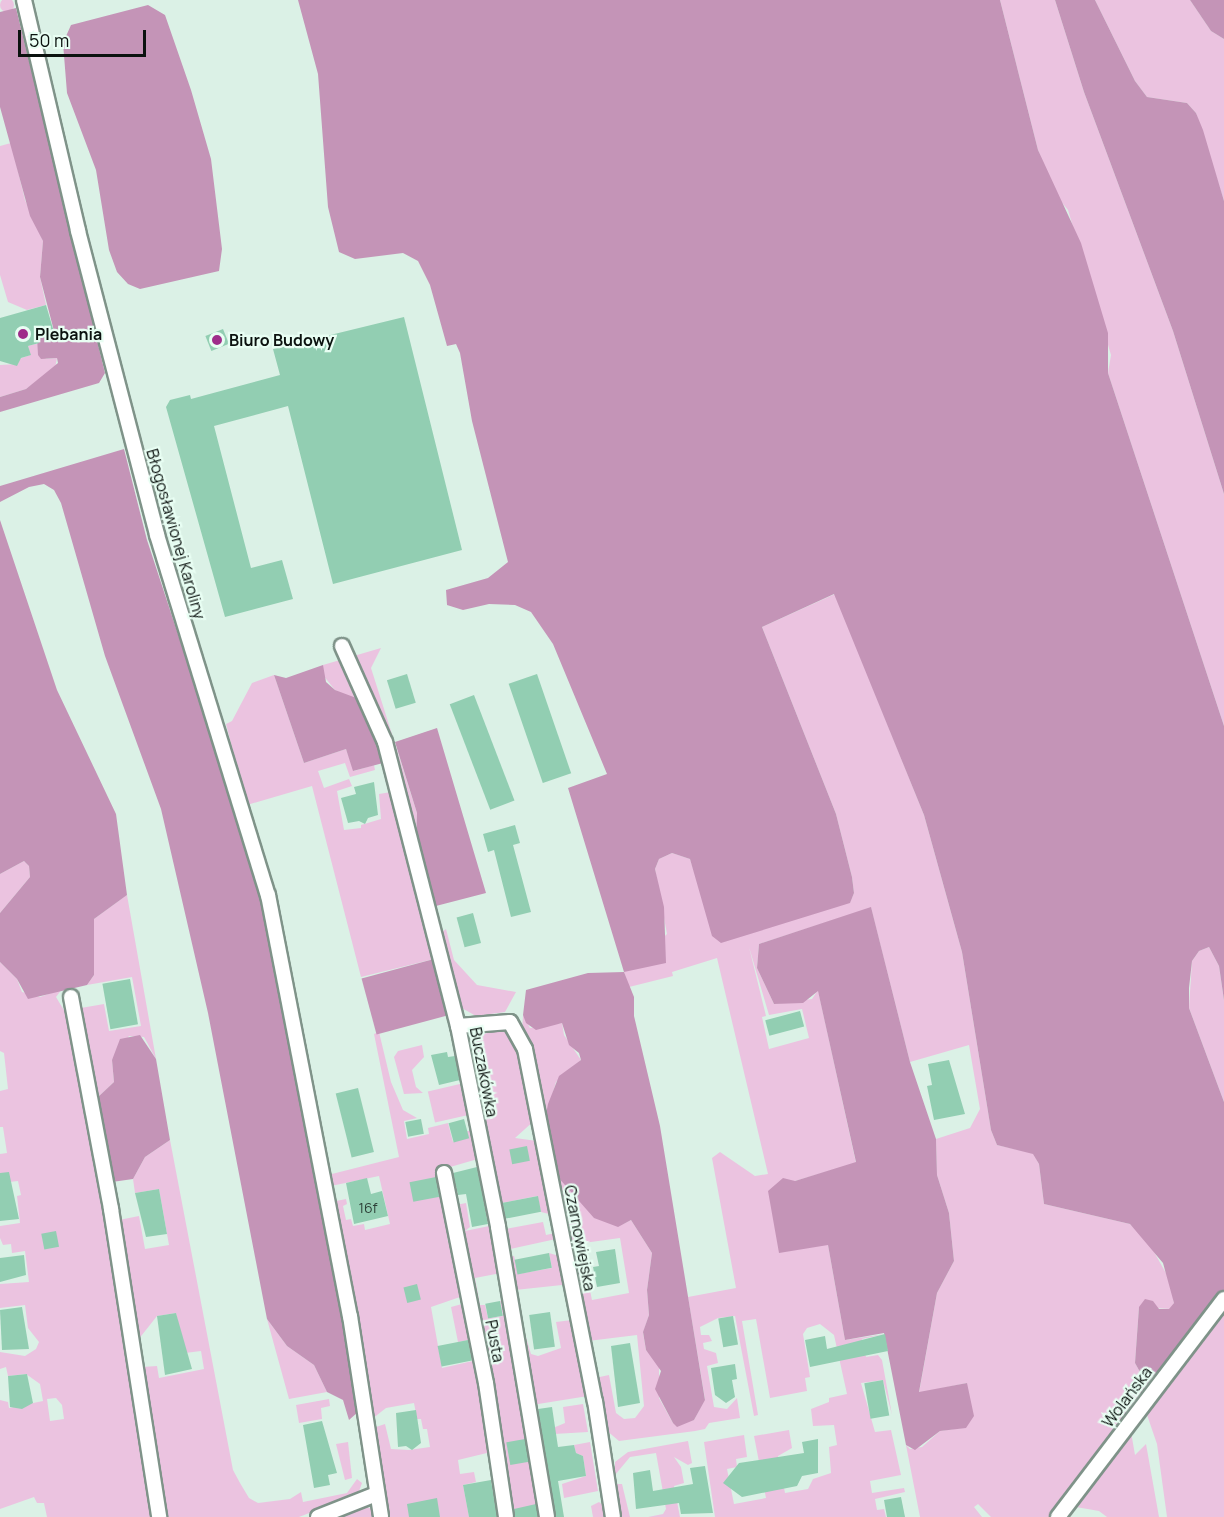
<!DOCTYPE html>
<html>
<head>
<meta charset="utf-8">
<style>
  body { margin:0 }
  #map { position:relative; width:1224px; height:1517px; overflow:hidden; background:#dbf1e6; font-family:Manrope,sans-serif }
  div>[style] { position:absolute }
  .green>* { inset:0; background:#ebc3e0; transform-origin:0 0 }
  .round { border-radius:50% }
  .forest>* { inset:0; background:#c494b7; transform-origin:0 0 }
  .building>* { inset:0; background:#92ceb2; transform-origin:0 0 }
  .roads { filter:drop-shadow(2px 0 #7f9389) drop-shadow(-2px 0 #7f9389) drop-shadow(0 2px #7f9389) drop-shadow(0 -2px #7f9389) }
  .street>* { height:14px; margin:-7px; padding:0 7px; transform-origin:7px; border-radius:7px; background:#fff }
  .dots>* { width:16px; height:16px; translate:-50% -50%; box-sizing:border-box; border:3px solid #e8fef3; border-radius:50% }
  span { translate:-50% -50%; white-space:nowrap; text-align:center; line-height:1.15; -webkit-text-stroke:4.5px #e8fef3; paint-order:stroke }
  .number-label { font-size:14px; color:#2d4138 }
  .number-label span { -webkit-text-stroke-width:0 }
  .poi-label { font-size:16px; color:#0b120f; font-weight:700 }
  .left { translate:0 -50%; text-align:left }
  .street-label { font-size:16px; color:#0b120f }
  .scale { position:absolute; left:18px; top:30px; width:128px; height:27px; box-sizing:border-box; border:3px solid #0b120f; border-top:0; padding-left:8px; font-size:18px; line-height:21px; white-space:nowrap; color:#0b120f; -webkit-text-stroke:4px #e8fef3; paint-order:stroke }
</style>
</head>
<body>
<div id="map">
  <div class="green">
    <div class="round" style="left:0;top:-2px;width:14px;height:14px"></div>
    <div style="clip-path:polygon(1000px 0,1055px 0,1084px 92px,1173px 331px,1224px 494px,1224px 726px,1108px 373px,1111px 355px,1068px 210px,1055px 194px,1038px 150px)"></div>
    <div style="clip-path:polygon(1095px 0,1190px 0,1211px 31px,1224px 39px,1224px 201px,1196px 113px,1187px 103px,1147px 97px,1135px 81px)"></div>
    <div style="clip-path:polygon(11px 143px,25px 200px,43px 241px,40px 277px,46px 305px,27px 310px,8px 302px,0 275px,0 146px)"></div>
    <div style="clip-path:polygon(39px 343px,38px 350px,46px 359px,57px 358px,55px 368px,26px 389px,0 397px,0 365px,18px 364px,19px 359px,30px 355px,28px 346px)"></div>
    <div style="clip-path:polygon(evenodd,835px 594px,924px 815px,962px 952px,991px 1130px,997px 1145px,1033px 1153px,1039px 1164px,1044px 1204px,1130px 1224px,1149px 1243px,1171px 1282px,1174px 1303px,1170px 1309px,1139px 1307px,1135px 1363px,1149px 1388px,1050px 1517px,991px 1517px,978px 1504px,974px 1507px,982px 1517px,920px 1517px,906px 1445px,910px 1449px,922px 1447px,940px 1431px,961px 1428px,967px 1383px,919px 1393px,937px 1293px,954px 1261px,949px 1213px,937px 1175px,936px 1139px,970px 1128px,980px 1109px,969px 1045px,910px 1062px,871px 908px,759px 944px,757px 968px,774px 1004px,812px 999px,818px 990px,856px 1163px,795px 1181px,828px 1245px,845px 1340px,885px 1334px,862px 1339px,866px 1357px,878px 1355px,882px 1360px,892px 1415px,883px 1380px,861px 1383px,875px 1432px,891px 1430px,901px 1475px,870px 1481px,872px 1493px,904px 1488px,905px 1492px,875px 1499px,877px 1510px,884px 1509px,886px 1517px,715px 1517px,704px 1442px,744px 1435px,747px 1457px,736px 1459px,737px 1467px,727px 1469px,734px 1504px,766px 1498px,754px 1436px,789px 1430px,792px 1448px,778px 1456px,785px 1493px,808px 1489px,813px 1479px,831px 1473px,829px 1447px,837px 1445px,834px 1425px,813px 1426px,811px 1409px,829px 1402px,829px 1398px,847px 1394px,834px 1335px,820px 1324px,807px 1328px,803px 1334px,810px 1377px,805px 1378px,807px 1391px,770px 1398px,756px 1319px,742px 1321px,758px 1415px,754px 1416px,735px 1316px,718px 1318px,700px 1327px,701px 1335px,709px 1335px,712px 1341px,703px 1343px,704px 1349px,716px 1353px,718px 1363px,707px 1366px,714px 1407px,727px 1409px,737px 1398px,740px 1418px,709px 1423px,705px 1429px,695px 1431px,619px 1441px,606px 1430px,595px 1378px,609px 1375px,616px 1413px,624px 1419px,635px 1418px,644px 1406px,637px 1335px,588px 1341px,572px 1261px,583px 1256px,592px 1300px,629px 1293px,620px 1238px,569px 1245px,553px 1165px,575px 1192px,623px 1224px,631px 1220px,652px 1253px,647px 1290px,649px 1315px,643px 1333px,646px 1350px,659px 1365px,659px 1398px,673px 1423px,694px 1420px,705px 1399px,688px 1297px,736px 1288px,712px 1158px,720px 1152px,755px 1176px,768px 1174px,717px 958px,672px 972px,673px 976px,629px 987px,624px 972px,667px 934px,655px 869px,659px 859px,672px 853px,690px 859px,696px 877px,806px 914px,850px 902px,854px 893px,852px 877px,836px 814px,762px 627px,835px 594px,749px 947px,769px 1015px,802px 1009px,809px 1038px,769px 1049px,762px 1017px,766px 1016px,749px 947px)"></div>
    <div style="clip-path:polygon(381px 648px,371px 668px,417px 813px,416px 844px,371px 688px,363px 688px,359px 699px,350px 698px,335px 690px,323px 675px,323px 665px)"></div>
    <div style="clip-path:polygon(274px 675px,304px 763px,346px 749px,354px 771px,374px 765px,375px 770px,350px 777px,345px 763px,318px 771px,324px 788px,349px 779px,352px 786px,337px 791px,344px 830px,361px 828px,361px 825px,381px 819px,379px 794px,391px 792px,434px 959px,361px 977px,312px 786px,247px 805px,226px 724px,232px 721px,252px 683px)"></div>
    <div style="clip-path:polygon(24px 861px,29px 866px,30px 877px,0 913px,0 874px)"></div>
    <div style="clip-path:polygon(127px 895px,156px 1059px,144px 1037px,129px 1036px,112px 1060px,114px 1082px,97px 1098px,81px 1008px,104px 1004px,109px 1031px,141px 1026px,132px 977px,87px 985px,94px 975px,94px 919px)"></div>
    <div style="clip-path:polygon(446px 929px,454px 960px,477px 985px,516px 992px,505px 1012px,476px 1016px,460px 1007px,438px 935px)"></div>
    <div style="clip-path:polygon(1209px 947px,1219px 966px,1224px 1000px,1224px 1102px,1189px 1008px,1192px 961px,1199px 951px)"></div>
    <div style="clip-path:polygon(evenodd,0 962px,17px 979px,22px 992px,40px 997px,62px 989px,56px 997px,68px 1017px,86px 1095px,155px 1517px,47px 1517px,44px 1503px,37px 1503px,34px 1497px,0 1509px,0 1400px,8px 1402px,9px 1408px,43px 1401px,40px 1384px,26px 1374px,8px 1376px,6px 1367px,0 1369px,0 1352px,25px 1356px,36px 1349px,39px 1342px,28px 1328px,25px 1305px,0 1308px,0 1284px,29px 1282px,25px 1251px,12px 1253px,11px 1244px,3px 1245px,0 1238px,0 1226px,20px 1223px,17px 1196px,21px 1195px,18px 1181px,0 1183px,0 1154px,7px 1153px,3px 1127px,0 1127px,0 1091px,8px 1089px,4px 1053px,0 1051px,0 962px,56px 1398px,62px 1405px,64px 1419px,50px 1421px,47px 1399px,56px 1398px)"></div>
    <div style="clip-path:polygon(523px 1015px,530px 1028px,562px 1023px,564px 1035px,581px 1060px,556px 1082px,545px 1119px,522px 1032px)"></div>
    <div style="clip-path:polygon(496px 1030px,512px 1034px,521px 1054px,535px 1120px,515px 1138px,537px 1141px,553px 1215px,541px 1212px,537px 1196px,497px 1204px,464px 1041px)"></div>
    <div style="clip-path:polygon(379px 1032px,391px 1082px,403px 1110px,417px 1118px,404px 1121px,407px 1139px,429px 1134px,428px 1128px,448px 1123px,453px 1142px,467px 1131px,475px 1131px,481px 1158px,440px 1170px,453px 1229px,447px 1235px,448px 1242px,457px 1253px,474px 1339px,458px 1342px,451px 1307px,462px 1304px,460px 1297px,431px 1307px,442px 1368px,477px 1360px,491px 1452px,458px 1460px,460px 1474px,474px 1472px,476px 1482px,463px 1485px,469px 1517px,386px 1517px,373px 1428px,385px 1424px,391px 1449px,409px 1450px,430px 1447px,427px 1429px,423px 1429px,421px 1419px,417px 1419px,414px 1403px,386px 1408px,372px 1419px,331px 1202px,346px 1199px,347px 1204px,343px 1206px,346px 1220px,351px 1219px,353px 1226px,364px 1224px,365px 1230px,390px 1224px,379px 1176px,326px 1187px,324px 1176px,399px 1157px,374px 1034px)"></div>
    <div style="clip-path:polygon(422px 1045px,424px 1057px,412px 1070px,416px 1087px,423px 1093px,404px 1094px,394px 1057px,398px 1051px)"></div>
    <div style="left:460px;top:1084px;width:32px;height:33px;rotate:77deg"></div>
    <div style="clip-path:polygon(170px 1140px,233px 1470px,240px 1483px,249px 1498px,258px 1503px,290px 1499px,301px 1492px,303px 1502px,347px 1493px,357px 1479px,362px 1483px,358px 1494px,299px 1517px,165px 1517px,142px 1367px,157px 1366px,159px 1378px,204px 1369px,201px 1351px,185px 1353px,176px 1313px,157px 1316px,138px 1340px,119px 1220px,139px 1216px,145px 1249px,169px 1245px,159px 1189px,135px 1193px,133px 1179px,145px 1157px)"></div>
    <div style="clip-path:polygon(466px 1203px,470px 1227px,465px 1231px,494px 1225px,501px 1273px,475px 1278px,480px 1305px,485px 1305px,488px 1318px,503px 1316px,500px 1301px,507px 1300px,543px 1517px,511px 1517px,456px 1205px)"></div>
    <div style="clip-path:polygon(503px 1219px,506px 1229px,543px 1222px,546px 1235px,555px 1233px,556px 1239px,506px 1250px)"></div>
    <div style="clip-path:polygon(549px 1253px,559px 1256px,565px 1280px,562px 1285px,515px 1290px,507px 1257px,514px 1256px,518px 1274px,552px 1268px)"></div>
    <div style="clip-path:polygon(1224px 1307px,1224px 1517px,1167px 1517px,1157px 1444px,1146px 1412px)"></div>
    <div style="clip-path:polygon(520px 1317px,531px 1354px,538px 1356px,561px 1348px,556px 1322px,572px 1320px,588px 1396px,532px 1405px)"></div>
    <div style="clip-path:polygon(267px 1319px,287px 1346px,314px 1365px,327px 1392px,289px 1399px)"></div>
    <div style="clip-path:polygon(329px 1399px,330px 1406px,321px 1408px,322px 1419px,299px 1423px,296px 1405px)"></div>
    <div style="clip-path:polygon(583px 1404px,588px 1432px,554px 1434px,553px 1428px,565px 1423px,563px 1407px)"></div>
    <div style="clip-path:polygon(1131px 1432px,1135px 1455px,1146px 1444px,1159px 1517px,1107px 1517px,1099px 1511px,1076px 1507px)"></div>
    <div style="clip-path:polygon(688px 1441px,692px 1463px,688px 1465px,674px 1457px,681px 1467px,684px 1483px,674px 1486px,680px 1517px,648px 1517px,663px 1514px,666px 1509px,656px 1453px,630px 1457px,615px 1475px,615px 1462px,628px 1452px)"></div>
    <div style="clip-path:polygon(348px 1442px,352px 1478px,345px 1480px,336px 1444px)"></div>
    <div style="clip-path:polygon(590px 1442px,598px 1491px,564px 1498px,562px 1484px,586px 1476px,583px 1456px,576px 1453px,574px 1445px)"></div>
    <div style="clip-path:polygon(616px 1484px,622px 1484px,630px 1517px,622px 1517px)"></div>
    <div style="clip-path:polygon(599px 1502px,605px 1507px,607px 1517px,593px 1517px,591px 1506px)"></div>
    <div style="clip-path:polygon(360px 1505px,372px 1509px,376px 1517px,328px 1517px)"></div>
  </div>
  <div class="forest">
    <div style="clip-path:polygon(298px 0,1000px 0,1038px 150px,1081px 243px,1108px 333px,1108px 373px,1224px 726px,1224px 1000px,1219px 966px,1209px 947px,1199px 951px,1192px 961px,1189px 988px,1189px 1008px,1224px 1102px,1224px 1291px,1149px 1388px,1135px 1363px,1139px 1307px,1145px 1299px,1153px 1301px,1159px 1309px,1169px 1309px,1174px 1303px,1163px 1263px,1130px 1224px,1044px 1204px,1039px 1164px,1033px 1154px,997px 1145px,991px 1130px,962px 952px,924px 815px,834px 594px,762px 627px,836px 814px,852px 877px,854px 893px,850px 903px,721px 943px,712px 936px,690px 859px,672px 853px,659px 859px,655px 869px,664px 907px,666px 963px,624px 972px,634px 997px,634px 1016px,660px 1126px,705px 1400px,694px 1420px,677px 1427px,673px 1423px,655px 1389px,661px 1371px,646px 1350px,643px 1332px,649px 1315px,647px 1290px,652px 1253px,631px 1220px,618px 1227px,594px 1218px,557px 1176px,553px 1165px,545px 1119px,548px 1104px,559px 1076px,581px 1060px,579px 1053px,569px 1045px,562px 1023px,536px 1030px,526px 1023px,523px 1015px,526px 990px,588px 973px,624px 972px,568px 788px,607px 774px,553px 644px,531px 612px,515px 605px,489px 604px,463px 610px,447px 605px,446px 590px,488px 578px,508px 562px,472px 421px,460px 353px,456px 344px,447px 346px,430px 285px,418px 261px,403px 253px,355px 259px,339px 252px,328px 207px,318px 74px)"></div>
    <div style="clip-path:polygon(1055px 0,1095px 0,1135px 81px,1147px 97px,1187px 103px,1196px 113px,1203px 130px,1224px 201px,1224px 494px,1173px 331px,1084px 92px)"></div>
    <div style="clip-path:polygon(1190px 0,1224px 0,1224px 39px,1211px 31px)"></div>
    <div style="clip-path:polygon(148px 5px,165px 15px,191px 90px,211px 159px,222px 249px,219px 271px,140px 289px,128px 284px,117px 272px,109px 250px,96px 170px,67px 93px,63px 43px,71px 25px)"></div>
    <div style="clip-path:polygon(16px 8px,105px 373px,99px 383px,0 412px,0 397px,26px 389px,58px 363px,57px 358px,41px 359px,38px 355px,37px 337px,54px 331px,40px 277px,43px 241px,30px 216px,0 107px,0 12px)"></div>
    <div style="clip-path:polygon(124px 449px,147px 540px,265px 899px,353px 1353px,358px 1412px,349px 1420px,343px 1400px,327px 1392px,314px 1365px,287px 1346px,267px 1319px,208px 1013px,161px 809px,105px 656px,61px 503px,54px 490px,44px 484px,29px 487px,0 502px,0 486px)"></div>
    <div style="clip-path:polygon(0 520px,57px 690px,116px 814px,127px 895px,94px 919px,94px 975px,87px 985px,28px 999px,17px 979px,0 962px,0 913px,30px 877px,29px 866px,24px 861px,0 874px)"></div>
    <div style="clip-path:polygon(323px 665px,326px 682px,335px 690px,359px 699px,376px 728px,385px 770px,383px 763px,353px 771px,346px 749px,304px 763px,274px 675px,286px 678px)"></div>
    <div style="clip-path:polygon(437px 728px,486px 893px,432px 907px,416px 844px,417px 813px,395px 742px)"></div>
    <div style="clip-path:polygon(871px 907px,910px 1062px,936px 1139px,937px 1175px,949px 1213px,954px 1261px,937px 1293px,919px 1392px,967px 1383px,974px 1416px,966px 1428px,940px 1431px,915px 1450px,906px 1445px,884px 1333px,845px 1340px,828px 1245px,779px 1253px,768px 1191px,783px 1178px,795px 1181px,856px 1162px,818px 991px,803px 1003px,774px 1004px,757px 968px,759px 944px)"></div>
    <div style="left:434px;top:959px;width:58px;height:75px;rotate:75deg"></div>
    <div style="clip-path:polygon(140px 1035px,156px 1059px,170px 1140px,145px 1157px,133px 1179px,112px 1182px,97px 1098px,114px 1082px,112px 1060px,120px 1039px)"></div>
  </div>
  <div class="building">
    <div style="clip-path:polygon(46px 305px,54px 332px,37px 337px,39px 343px,28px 346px,31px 355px,21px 358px,17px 366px,0 361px,0 318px)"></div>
    <div style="clip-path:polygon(404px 317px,462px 550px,333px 584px,288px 406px,214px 426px,251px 568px,282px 560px,293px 599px,225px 617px,166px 407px,170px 400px,190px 395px,191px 399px,280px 375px,273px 349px)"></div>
    <div style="left:223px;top:329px;width:16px;height:19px;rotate:68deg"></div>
    <div style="left:407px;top:674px;width:30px;height:21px;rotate:73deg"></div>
    <div style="left:537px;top:674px;width:105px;height:30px;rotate:71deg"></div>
    <div style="left:474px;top:695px;width:113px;height:26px;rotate:69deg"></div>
    <div style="clip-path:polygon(374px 782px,378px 815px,368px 818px,365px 824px,359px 821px,348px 823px,341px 798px,356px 794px,354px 787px)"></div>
    <div style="clip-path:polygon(515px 825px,520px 843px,513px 845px,531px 912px,511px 917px,494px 850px,488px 852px,483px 834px)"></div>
    <div style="left:473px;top:913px;width:31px;height:17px;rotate:75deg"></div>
    <div style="left:130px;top:979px;width:46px;height:28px;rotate:80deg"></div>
    <div style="left:800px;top:1011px;width:16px;height:36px;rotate:75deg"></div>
    <div style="clip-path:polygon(447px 1052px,448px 1057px,455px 1056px,460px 1080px,439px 1085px,431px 1055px)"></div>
    <div style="clip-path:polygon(949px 1060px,965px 1114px,934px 1120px,927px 1086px,932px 1085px,928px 1064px)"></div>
    <div style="left:358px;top:1088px;width:66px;height:23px;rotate:76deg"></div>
    <div style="left:421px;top:1119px;width:15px;height:16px;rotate:79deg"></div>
    <div style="left:464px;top:1119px;width:20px;height:16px;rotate:75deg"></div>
    <div style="left:527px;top:1146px;width:15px;height:18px;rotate:79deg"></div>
    <div style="clip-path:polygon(477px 1167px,488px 1224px,472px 1227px,466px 1194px,458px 1195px,453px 1173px)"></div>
    <div style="clip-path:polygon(9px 1172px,19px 1219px,0 1221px,0 1173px)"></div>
    <div style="left:436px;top:1177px;width:20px;height:27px;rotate:79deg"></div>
    <div style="clip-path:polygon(367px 1178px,371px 1194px,382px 1191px,388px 1216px,354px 1224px,346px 1183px)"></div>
    <div style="clip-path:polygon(159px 1189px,167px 1234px,146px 1237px,135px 1193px)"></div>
    <div style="left:538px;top:1196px;width:16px;height:36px;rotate:79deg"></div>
    <div style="left:56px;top:1231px;width:16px;height:15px;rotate:79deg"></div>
    <div style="clip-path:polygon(615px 1249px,620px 1283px,597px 1287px,593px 1267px,599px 1266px,596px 1252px)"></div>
    <div style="left:549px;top:1253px;width:15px;height:35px;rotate:79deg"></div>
    <div style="clip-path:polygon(24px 1255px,26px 1275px,0 1282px,0 1258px)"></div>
    <div style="left:417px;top:1284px;width:16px;height:14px;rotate:76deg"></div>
    <div style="left:500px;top:1301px;width:15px;height:15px;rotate:79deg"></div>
    <div style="clip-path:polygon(22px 1307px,29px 1349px,2px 1350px,0 1310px)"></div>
    <div style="left:550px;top:1312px;width:35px;height:21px;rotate:82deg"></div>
    <div style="clip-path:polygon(176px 1313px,192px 1369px,165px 1375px,157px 1316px)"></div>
    <div style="left:733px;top:1316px;width:29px;height:15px;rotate:80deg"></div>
    <div style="clip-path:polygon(885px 1334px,888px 1351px,810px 1367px,805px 1340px,825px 1336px,827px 1349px)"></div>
    <div style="left:468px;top:1340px;width:21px;height:31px;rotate:79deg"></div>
    <div style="clip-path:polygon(630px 1343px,640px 1403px,618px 1407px,611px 1346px)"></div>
    <div style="clip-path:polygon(735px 1364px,737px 1379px,732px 1380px,735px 1397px,726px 1403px,715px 1395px,711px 1368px)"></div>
    <div style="clip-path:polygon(27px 1374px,33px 1403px,22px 1409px,10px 1407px,8px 1376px)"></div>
    <div style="left:883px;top:1380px;width:36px;height:19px;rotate:80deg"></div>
    <div style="clip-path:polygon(552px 1407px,558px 1447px,574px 1445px,576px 1453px,583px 1456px,586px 1476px,558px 1481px,564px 1517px,556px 1517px,538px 1409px)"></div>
    <div style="clip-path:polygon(416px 1410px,421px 1443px,412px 1450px,406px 1446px,398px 1447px,396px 1413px)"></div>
    <div style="clip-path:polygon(322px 1421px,337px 1473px,328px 1475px,330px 1485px,314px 1488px,303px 1425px)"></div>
    <div style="left:525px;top:1439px;width:23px;height:19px;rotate:80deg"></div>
    <div style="clip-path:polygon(818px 1439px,818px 1473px,802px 1476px,797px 1486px,742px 1497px,723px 1483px,739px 1463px,804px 1453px,802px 1442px)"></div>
    <div style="clip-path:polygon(705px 1466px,713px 1513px,681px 1514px,679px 1503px,636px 1509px,633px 1473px,650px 1470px,653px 1491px,693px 1484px,690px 1468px)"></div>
    <div style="clip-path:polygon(491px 1480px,497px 1517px,469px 1517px,463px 1485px)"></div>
    <div style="clip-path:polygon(901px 1497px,905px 1517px,887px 1517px,884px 1500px)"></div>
    <div style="clip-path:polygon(437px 1498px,440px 1517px,409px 1517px,407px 1504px)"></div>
    <div style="clip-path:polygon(536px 1504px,538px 1517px,515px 1517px,514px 1509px)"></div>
  </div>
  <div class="roads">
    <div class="street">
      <div style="left:24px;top:0;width:237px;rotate:76.8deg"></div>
      <div style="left:78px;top:231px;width:314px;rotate:75.4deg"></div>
      <div style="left:157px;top:535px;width:377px;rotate:72.9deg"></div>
      <div style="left:268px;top:895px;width:429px;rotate:79deg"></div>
      <div style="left:350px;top:1316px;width:203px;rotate:81.2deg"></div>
      <div style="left:342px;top:646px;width:105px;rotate:65.9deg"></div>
      <div style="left:385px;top:742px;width:293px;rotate:75.6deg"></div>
      <div style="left:458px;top:1026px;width:205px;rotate:78.7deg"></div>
      <div style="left:498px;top:1227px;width:294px;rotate:80.4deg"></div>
      <div style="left:71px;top:997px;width:216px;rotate:79.3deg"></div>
      <div style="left:111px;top:1209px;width:312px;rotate:81.1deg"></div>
      <div style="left:458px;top:1026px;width:52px;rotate:-4.4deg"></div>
      <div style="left:510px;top:1022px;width:31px;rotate:61deg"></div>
      <div style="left:525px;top:1049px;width:359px;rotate:78.8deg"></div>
      <div style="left:595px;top:1401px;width:117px;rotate:81.2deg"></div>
      <div style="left:444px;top:1173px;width:214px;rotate:78.7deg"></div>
      <div style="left:486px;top:1383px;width:135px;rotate:81.5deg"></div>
      <div style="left:318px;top:1517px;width:62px;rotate:-21.6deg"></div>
      <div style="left:1058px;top:1517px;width:274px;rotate:-52.7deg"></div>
    </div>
  </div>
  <div class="dots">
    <div style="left:23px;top:334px;background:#9e2d8a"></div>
    <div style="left:217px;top:340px;background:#9e2d8a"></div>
  </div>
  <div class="number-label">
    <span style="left:368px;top:1208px">16f</span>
  </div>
  <div class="poi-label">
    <span class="left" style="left:35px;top:334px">Plebania</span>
    <span class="left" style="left:229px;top:340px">Biuro Budowy</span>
  </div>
  <div class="street-label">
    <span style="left:176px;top:534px;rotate:74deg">Błogosławionej Karoliny</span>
    <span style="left:484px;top:1072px;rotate:79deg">Buczakówka</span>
    <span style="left:580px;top:1238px;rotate:79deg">Czarnowiejska</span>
    <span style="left:495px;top:1341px;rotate:79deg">Pusta</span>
    <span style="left:1127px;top:1397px;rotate:-53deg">Wolańska</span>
  </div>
  <div class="scale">50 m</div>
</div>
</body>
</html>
